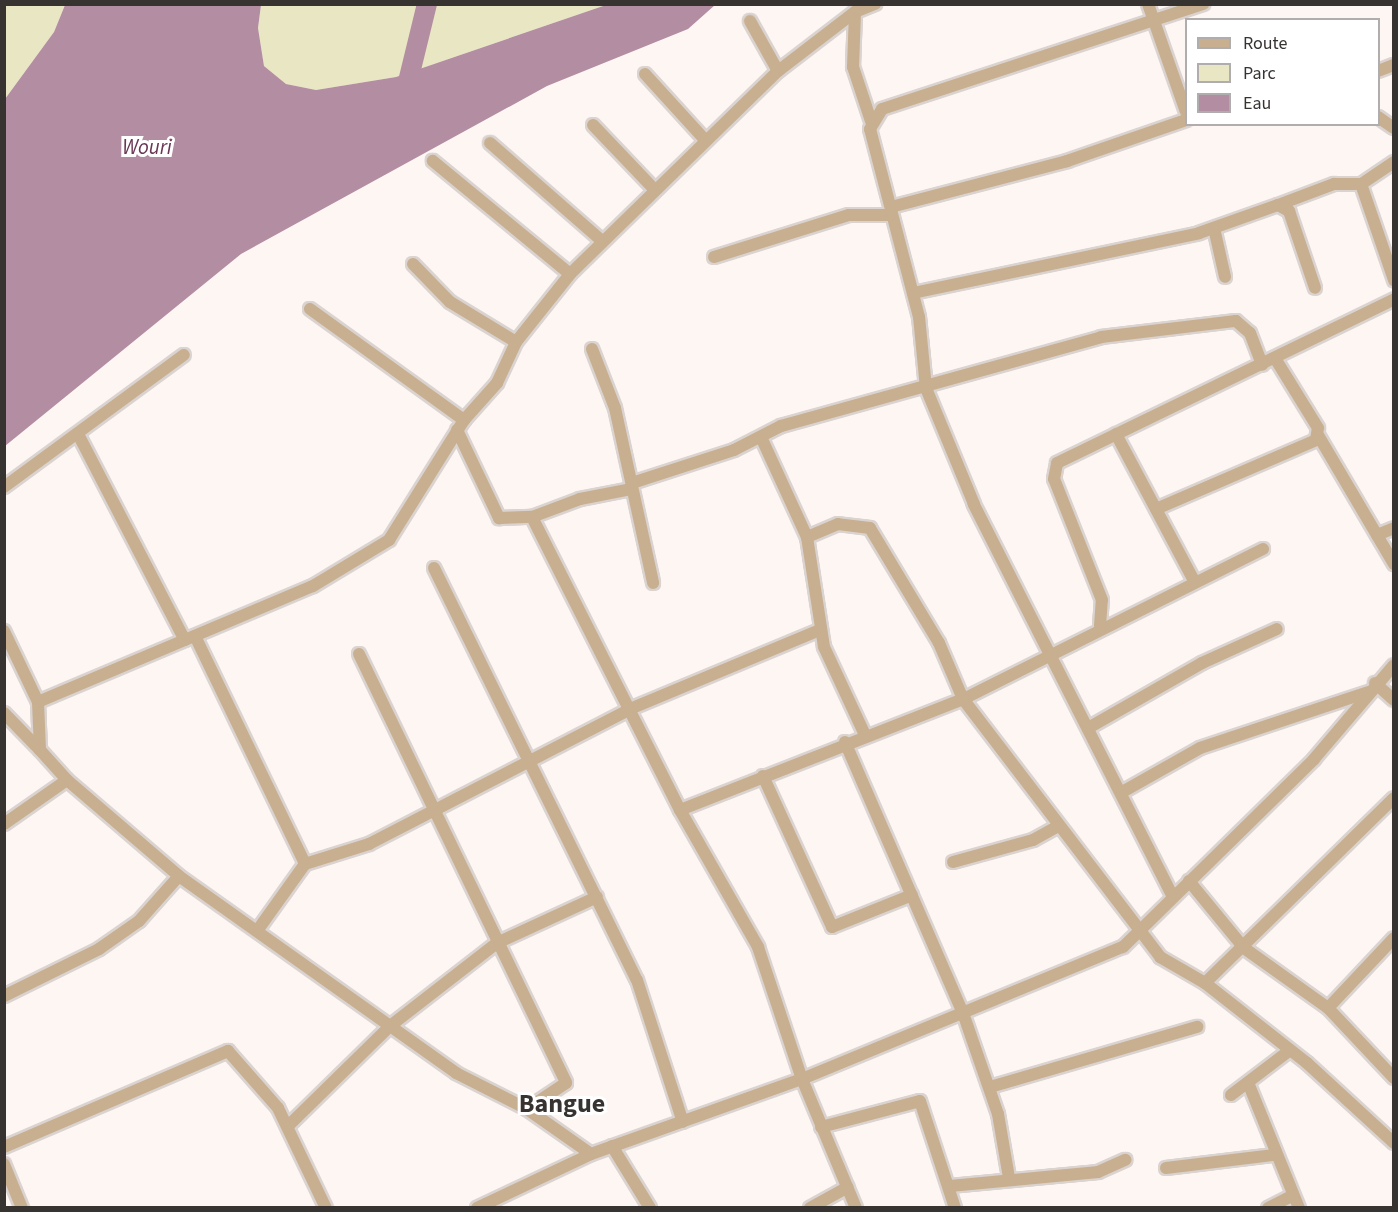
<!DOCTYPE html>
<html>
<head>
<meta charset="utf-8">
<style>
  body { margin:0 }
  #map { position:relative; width:1398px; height:1212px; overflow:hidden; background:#fef6f3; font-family:"Source Sans 3",sans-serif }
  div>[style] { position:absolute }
  .green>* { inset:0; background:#e9e6c3 }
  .water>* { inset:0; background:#b38da1 }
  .river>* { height:20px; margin:-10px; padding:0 10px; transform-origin:10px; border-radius:10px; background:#b38da1 }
  .roads { filter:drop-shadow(2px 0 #dad3d0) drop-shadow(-2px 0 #dad3d0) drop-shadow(0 2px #dad3d0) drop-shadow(0 -2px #dad3d0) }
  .minor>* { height:12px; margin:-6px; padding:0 6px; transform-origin:6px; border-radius:6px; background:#c8af90 }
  span { translate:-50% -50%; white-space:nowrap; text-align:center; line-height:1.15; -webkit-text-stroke:6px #fff; paint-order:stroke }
  .water-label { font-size:21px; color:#6a3755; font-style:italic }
  .district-label { font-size:26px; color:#373331; font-weight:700 }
  .frame { position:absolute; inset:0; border:6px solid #373331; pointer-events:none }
  .legend { position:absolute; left:1185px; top:18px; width:195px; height:108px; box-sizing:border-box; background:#fff; border:2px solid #afadad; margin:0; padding:8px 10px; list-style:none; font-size:18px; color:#373331 }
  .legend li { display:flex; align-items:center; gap:12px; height:30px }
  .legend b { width:30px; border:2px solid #afadad }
</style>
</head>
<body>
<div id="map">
  <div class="green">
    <div style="clip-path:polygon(5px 5px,65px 5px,54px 32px,5px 99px)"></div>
    <div style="clip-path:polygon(261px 5px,606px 5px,396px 77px,316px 90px,286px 84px,264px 66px,258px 28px)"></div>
  </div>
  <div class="water">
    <div style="clip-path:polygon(65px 5px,261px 5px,258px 28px,264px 66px,286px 84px,316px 90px,396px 77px,606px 5px,715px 5px,688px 29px,547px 86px,241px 254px,5px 446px,5px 99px,54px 32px)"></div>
  </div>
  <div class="river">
    <div style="left:404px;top:98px;width:97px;rotate:-76.3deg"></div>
  </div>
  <div class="roads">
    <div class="minor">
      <div style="left:1148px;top:4px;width:114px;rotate:70.6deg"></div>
      <div style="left:750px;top:21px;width:57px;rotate:60.8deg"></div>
      <div style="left:1378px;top:71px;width:17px;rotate:-21deg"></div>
      <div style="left:645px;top:74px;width:89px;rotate:47.7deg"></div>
      <div style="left:1378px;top:117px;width:19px;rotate:35deg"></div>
      <div style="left:871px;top:121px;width:57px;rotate:-108.4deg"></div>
      <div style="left:853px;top:67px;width:55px;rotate:-87.9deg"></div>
      <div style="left:855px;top:12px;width:22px;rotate:-22deg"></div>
      <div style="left:593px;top:125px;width:90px;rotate:46.4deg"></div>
      <div style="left:490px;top:143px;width:149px;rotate:41.2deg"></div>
      <div style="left:1394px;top:162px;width:40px;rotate:146deg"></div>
      <div style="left:1361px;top:184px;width:102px;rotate:71deg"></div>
      <div style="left:1278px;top:205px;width:60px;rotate:-20.6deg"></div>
      <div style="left:1334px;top:184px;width:27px"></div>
      <div style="left:891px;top:207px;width:182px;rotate:-14.6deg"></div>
      <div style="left:1067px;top:161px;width:126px;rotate:-19deg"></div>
      <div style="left:1214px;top:228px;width:50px;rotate:77.3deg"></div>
      <div style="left:714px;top:257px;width:141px;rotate:-17.3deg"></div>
      <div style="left:849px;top:215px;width:43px"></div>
      <div style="left:413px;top:264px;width:53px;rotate:45.8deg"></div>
      <div style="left:450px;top:302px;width:77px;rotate:31.2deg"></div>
      <div style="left:570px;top:274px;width:291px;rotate:-44.3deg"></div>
      <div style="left:778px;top:71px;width:97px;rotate:-37.5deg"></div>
      <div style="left:913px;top:293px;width:292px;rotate:-11.8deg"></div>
      <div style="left:1199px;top:233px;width:84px;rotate:-19.5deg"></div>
      <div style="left:1278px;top:205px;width:13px;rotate:29deg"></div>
      <div style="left:1289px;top:211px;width:81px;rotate:71.3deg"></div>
      <div style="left:310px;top:309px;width:190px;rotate:35.8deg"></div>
      <div style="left:592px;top:349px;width:63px;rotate:68.7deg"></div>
      <div style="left:615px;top:408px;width:179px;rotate:77.7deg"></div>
      <div style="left:457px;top:430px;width:98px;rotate:64.5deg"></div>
      <div style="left:499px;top:518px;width:33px;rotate:-2deg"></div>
      <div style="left:532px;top:517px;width:51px;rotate:-20.6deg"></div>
      <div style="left:580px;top:499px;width:53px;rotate:-10.9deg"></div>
      <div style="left:78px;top:434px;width:232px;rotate:62.6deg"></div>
      <div style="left:1116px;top:434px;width:166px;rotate:62deg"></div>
      <div style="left:1318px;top:435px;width:150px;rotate:59.5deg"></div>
      <div style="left:761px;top:437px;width:110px;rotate:65.3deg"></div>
      <div style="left:807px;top:537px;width:111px;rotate:81.2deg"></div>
      <div style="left:824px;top:647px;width:97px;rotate:65deg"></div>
      <div style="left:632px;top:483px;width:107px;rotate:-17.9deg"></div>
      <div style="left:734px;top:450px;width:53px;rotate:-27.1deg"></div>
      <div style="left:781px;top:426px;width:332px;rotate:-15.5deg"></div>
      <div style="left:1101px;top:337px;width:136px;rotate:-6.8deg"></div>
      <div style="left:1236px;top:321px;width:18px;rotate:41deg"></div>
      <div style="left:1250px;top:333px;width:34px;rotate:69deg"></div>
      <div style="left:4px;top:487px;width:223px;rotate:-36.3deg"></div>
      <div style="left:1156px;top:509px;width:174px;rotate:-23.3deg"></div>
      <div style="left:1316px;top:440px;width:12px;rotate:-81deg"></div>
      <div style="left:1318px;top:428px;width:82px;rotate:-121.6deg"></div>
      <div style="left:532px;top:517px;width:328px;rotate:63.2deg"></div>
      <div style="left:680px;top:810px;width:158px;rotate:60.3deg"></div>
      <div style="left:758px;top:947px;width:139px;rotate:71.6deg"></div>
      <div style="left:802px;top:1079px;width:140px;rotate:67.3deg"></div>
      <div style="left:1377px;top:535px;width:18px;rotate:-22deg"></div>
      <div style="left:1263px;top:549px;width:335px;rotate:153.4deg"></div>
      <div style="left:963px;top:699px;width:325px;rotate:52.6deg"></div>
      <div style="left:1160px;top:957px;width:52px;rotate:30deg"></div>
      <div style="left:1205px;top:983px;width:264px;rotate:-44.4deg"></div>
      <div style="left:434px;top:568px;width:459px;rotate:63.8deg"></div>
      <div style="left:637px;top:980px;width:149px;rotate:72.1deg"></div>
      <div style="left:1100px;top:626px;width:26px;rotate:-86deg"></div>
      <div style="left:1102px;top:600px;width:130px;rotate:-111.6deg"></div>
      <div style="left:1054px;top:479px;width:16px;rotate:-79deg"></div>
      <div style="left:1057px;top:463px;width:375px;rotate:-25.9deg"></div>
      <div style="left:4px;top:631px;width:79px;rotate:64.4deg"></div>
      <div style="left:38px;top:702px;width:48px;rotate:87.6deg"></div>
      <div style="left:40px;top:750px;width:40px;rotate:48deg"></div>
      <div style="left:67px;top:780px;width:148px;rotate:40.6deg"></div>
      <div style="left:179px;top:876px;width:340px;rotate:35.4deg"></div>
      <div style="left:456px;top:1073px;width:80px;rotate:26.9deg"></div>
      <div style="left:527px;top:1109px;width:78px;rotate:35.1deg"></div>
      <div style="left:195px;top:636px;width:253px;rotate:64.2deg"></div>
      <div style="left:359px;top:654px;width:476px;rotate:64.2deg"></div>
      <div style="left:566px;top:1083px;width:47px;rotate:146.3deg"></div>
      <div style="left:1375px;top:683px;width:25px;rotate:42deg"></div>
      <div style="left:38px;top:702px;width:298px;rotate:-22.9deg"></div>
      <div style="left:313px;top:586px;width:89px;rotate:-31.2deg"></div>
      <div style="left:389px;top:540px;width:142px;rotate:-58deg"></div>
      <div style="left:464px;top:420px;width:50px;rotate:-48.3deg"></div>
      <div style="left:497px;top:383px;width:45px;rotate:-65.1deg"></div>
      <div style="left:516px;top:342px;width:87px;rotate:-51.5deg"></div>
      <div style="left:570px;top:274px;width:178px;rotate:-140.5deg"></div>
      <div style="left:4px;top:713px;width:52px;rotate:45.8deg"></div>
      <div style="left:1090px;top:727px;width:129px;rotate:-29.7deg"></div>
      <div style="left:1202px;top:663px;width:82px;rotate:-24.4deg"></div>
      <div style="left:845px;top:742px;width:296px;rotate:66.5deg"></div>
      <div style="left:963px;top:1013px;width:107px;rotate:70.9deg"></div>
      <div style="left:998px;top:1114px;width:65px;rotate:80.2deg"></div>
      <div style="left:763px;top:776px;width:166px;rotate:65.4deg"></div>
      <div style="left:832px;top:927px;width:86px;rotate:-21.8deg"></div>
      <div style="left:1124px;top:791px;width:87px;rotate:-29.5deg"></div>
      <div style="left:1200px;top:748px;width:177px;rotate:-18.4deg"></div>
      <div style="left:680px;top:810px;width:304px;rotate:-21.4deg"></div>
      <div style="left:963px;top:699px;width:61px;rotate:-113.2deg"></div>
      <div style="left:939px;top:643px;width:134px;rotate:-121deg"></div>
      <div style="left:870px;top:528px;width:32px;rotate:-173deg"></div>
      <div style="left:838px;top:524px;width:34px;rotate:157deg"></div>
      <div style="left:4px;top:824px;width:77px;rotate:-34.9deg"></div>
      <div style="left:953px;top:862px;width:83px;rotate:-15.4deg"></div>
      <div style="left:1033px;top:840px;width:29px;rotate:-29deg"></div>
      <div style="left:1189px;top:881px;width:87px;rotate:50.6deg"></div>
      <div style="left:1244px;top:948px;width:103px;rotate:35.5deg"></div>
      <div style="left:1328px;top:1008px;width:96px;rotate:46.7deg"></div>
      <div style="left:1173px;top:897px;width:441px;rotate:-116.9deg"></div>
      <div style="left:974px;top:504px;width:126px;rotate:-112.5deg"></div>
      <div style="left:926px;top:388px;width:71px;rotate:-95.6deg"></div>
      <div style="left:919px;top:317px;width:194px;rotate:-104.6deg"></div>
      <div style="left:870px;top:129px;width:23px;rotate:-59deg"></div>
      <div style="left:882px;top:109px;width:338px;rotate:-18.1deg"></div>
      <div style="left:257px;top:931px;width:82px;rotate:-54.4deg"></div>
      <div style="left:305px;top:864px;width:67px;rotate:-17.4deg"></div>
      <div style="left:369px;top:844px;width:294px;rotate:-27.3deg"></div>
      <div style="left:630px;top:709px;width:206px;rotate:-22.6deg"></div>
      <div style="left:1205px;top:983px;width:130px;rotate:38.1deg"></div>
      <div style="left:1307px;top:1063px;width:118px;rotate:42.6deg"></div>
      <div style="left:4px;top:996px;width:106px;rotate:-26.3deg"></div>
      <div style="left:99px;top:949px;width:49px;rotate:-35deg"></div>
      <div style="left:139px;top:921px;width:60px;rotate:-48.4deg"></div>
      <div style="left:1328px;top:1008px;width:96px;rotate:-46.7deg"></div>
      <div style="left:1249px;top:1085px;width:133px;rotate:67.9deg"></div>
      <div style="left:990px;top:1087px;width:216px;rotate:-16.2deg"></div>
      <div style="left:1231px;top:1095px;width:74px;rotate:-37.3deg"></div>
      <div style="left:288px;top:1126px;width:143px;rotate:-44.4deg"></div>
      <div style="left:390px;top:1026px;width:135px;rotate:-37.8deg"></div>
      <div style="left:497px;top:943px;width:110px;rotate:-24.7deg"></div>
      <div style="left:821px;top:1127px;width:102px;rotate:-14.7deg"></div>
      <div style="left:920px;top:1101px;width:113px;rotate:71.9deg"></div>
      <div style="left:612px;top:1146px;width:73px;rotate:58.5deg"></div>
      <div style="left:4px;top:1147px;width:244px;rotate:-23.2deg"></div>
      <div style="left:228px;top:1051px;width:76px;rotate:48.7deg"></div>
      <div style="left:278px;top:1108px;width:111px;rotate:64.4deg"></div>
      <div style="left:4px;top:1164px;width:48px;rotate:67.8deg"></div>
      <div style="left:1166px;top:1168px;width:109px;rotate:-6.9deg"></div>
      <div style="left:950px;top:1186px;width:149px;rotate:-5.4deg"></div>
      <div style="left:1098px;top:1172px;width:30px;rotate:-24deg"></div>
      <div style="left:477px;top:1208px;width:126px;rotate:-25.3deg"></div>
      <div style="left:591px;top:1154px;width:224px;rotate:-19.6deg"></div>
      <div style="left:802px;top:1079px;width:347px;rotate:-22.4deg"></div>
      <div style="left:1123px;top:947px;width:268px;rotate:-44.5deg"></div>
      <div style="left:1314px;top:759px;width:123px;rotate:-49.6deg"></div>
      <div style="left:810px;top:1208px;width:43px;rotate:-28.9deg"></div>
      <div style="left:1268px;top:1208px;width:28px;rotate:-27deg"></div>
    </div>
  </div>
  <div class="water-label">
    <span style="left:147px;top:147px">Wouri</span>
  </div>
  <div class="district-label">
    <span style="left:562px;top:1104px">Bangue</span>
  </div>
  <div class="frame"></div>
  <ul class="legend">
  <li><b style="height:8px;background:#c8af90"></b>Route</li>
  <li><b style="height:16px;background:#e9e6c3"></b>Parc</li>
  <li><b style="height:16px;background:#b38da1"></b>Eau</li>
  </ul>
</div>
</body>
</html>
